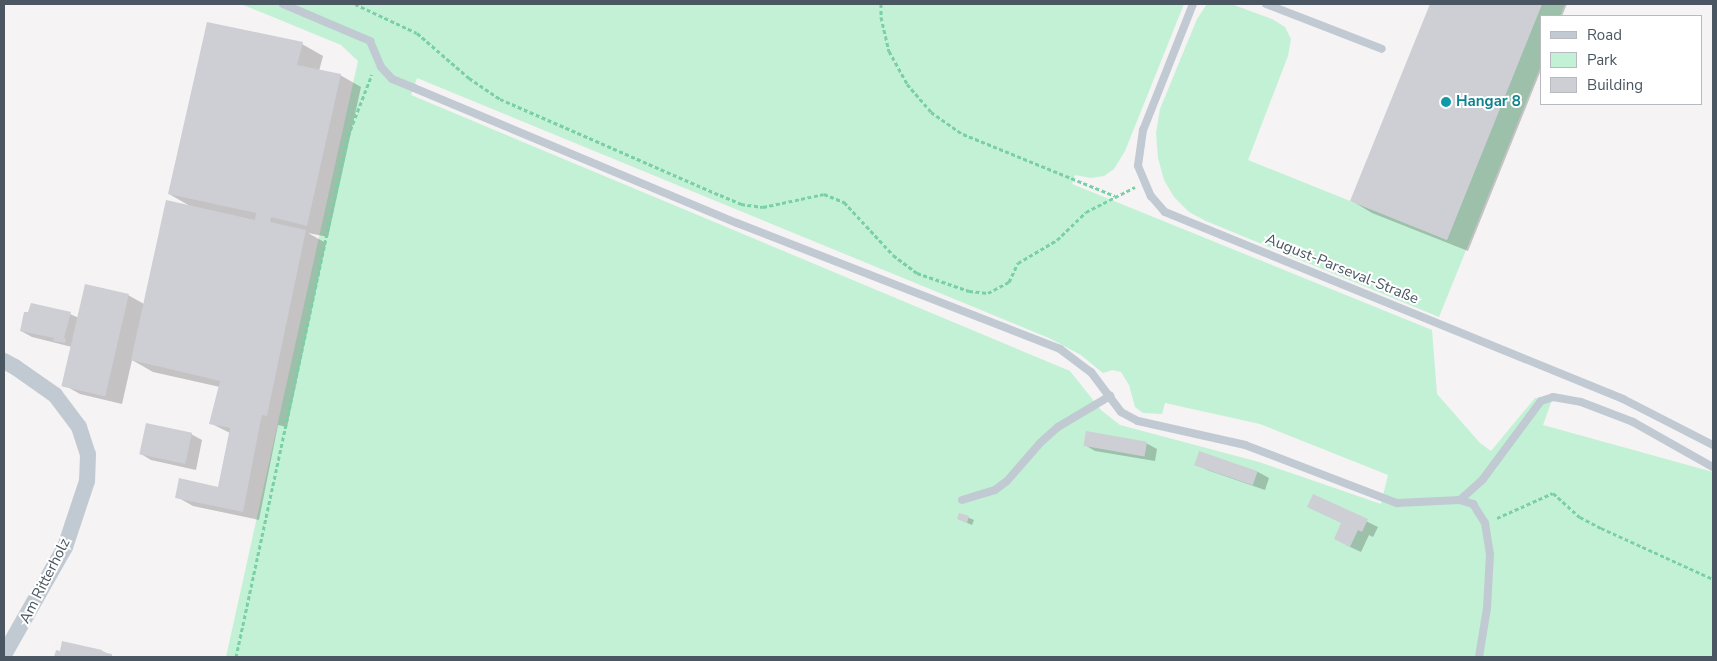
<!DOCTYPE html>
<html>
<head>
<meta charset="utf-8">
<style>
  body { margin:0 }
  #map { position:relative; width:1717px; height:661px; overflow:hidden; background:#f5f3f3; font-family:"Nunito Sans",sans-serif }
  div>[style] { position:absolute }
  .green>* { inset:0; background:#c3f1d5 }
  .shadow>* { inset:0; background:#0003 }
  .building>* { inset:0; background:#cdcfd5; transform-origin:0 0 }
  .path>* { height:3px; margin-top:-1.5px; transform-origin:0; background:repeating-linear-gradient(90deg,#7ad0a6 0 4px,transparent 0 6.5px) }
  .service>* { height:8px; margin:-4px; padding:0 4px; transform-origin:4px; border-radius:4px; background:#c1cad2 }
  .minor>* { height:16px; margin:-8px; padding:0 8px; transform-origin:8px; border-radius:8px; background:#c1cad2 }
  .dots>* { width:14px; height:14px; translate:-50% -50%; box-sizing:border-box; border:2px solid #fff; border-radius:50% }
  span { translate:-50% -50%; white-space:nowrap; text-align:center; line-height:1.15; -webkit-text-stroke:4px #fff; paint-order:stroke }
  .culture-label { font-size:15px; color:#0d838f; font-weight:700 }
  .left { translate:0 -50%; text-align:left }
  .street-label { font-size:15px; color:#4a5661 }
  .frame { position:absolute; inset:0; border:5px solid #4a5661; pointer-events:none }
  .legend { position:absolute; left:1540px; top:15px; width:162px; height:90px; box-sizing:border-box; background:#fff; border:1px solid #b7bbc0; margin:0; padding:6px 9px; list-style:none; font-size:15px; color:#4a5661 }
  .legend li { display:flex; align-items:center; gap:10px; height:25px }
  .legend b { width:25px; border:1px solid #b7bbc0 }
</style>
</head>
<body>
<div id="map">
  <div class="green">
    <div style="clip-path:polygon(evenodd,241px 4px,1184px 4px,1125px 151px,1114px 169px,1104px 176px,1091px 178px,1075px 175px,1072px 184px,1432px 330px,1437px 394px,1480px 443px,1491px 451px,1535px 398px,1553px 397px,1543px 425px,1713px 472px,1713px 657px,226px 657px,358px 61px,341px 45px,241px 4px,417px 78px,1049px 338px,1081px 355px,1103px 373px,1113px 370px,1121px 372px,1129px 385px,1135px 407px,1143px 413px,1162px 414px,1165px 403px,1260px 424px,1388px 475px,1381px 504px,1259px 462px,1120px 425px,1101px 410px,1070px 371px,411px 95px,417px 78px)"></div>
    <div style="clip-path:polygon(1207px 4px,1231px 4px,1272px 19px,1285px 27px,1291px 39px,1288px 56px,1248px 160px,1447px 240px,1542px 4px,1565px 4px,1560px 16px,1541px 16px,1541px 65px,1439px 317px,1206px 221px,1189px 212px,1174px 197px,1164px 180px,1158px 158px,1156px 133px,1160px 109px,1197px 19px)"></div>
  </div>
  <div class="shadow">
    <div style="clip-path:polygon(1431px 4px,1567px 4px,1562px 16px,1541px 16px,1541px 70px,1468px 251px,1372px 213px,1352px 201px)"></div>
    <div style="clip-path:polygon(302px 44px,323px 56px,319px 71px,340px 75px,361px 87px,328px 237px,308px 233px,326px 243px,287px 427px,278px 425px,259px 520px,193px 506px,177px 497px,219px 488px,230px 433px,210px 423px,220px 387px,153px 372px,132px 360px,122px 404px,80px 394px,64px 385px,72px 347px,32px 337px,21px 331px,70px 314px,79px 318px,128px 295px,144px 304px,190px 206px,169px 194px)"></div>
    <div style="clip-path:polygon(191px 434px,202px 440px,196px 470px,151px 460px,141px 454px)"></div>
    <div style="clip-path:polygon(1146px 443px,1157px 449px,1155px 461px,1095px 451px,1085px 445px)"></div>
    <div style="clip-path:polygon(1200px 453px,1258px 472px,1269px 478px,1265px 490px,1207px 470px,1196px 464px)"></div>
    <div style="clip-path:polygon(1314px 496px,1378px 527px,1373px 537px,1369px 535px,1361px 552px,1346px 545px,1343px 523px,1309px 507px)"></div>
    <div style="clip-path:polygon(960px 514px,974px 520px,972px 525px,963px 521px)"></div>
    <div style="clip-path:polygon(57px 651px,102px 651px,115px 657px,56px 657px)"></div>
  </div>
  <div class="building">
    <div style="clip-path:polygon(1430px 4px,1542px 4px,1447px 240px,1350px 201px)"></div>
    <div style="clip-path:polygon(207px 22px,303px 42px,297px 65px,341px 74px,307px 226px,271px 217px,270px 222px,306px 230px,267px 416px,262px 415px,261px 419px,243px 512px,175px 498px,179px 478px,218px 487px,230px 428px,209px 424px,220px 381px,131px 360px,166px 200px,255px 220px,256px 213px,168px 194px)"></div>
    <div style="left:85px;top:284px;width:45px;height:105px;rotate:13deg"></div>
    <div style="clip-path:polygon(31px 303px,71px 312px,64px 338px,66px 339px,65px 343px,53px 341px,54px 338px,20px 331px,24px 312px,28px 312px)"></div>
    <div style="left:146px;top:423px;width:47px;height:32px;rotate:12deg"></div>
    <div style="left:1086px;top:431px;width:62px;height:15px;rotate:10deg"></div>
    <div style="left:1199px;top:451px;width:62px;height:15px;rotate:19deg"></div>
    <div style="clip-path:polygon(1313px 494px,1368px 519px,1362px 532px,1358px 530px,1350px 547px,1334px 539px,1341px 523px,1307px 507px)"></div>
    <div style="clip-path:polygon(959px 513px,969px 516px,967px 523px,957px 519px)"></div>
    <div style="clip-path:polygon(62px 641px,102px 650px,102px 652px,112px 654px,111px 657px,54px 657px,56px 650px,60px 651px)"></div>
  </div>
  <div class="path">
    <div style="left:355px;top:4px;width:68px;rotate:25.1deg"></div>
    <div style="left:417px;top:33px;width:69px;rotate:40.9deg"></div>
    <div style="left:469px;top:78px;width:37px;rotate:34deg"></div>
    <div style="left:500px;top:99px;width:240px;rotate:23.6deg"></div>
    <div style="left:720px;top:195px;width:23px;rotate:23deg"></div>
    <div style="left:741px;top:204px;width:22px;rotate:8deg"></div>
    <div style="left:763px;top:207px;width:62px;rotate:-12deg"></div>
    <div style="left:824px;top:194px;width:22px;rotate:22deg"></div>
    <div style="left:844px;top:202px;width:72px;rotate:47.2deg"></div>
    <div style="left:893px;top:255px;width:30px;rotate:37deg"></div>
    <div style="left:917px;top:273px;width:55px;rotate:19.1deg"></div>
    <div style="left:969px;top:291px;width:19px;rotate:6deg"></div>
    <div style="left:988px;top:293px;width:24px;rotate:-28deg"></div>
    <div style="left:1009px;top:282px;width:21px;rotate:-65deg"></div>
    <div style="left:1018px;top:263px;width:45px;rotate:-30.5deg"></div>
    <div style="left:1057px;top:240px;width:40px;rotate:-44deg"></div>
    <div style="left:1086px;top:212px;width:55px;rotate:-27deg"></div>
    <div style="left:881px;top:4px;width:13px;rotate:90deg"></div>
    <div style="left:881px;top:17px;width:35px;rotate:77deg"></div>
    <div style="left:889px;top:51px;width:38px;rotate:61deg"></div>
    <div style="left:907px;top:84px;width:37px;rotate:49deg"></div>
    <div style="left:931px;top:112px;width:39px;rotate:35deg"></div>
    <div style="left:963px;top:134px;width:164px;rotate:22.2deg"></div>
    <div style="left:1497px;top:518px;width:61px;rotate:-24.1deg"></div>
    <div style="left:1553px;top:493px;width:36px;rotate:42deg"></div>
    <div style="left:1580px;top:517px;width:24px;rotate:28deg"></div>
    <div style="left:1601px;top:528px;width:123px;rotate:24.5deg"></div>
    <div style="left:236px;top:657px;width:533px;rotate:-77.87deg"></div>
    <div style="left:348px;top:136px;width:66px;rotate:-68.8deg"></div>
  </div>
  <div class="service">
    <div style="left:283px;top:4px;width:95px;rotate:23deg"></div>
    <div style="left:370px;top:41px;width:28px;rotate:67deg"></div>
    <div style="left:381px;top:67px;width:16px;rotate:47deg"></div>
    <div style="left:392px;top:79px;width:24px;rotate:22deg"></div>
    <div style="left:414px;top:88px;width:350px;rotate:22.7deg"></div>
    <div style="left:737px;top:223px;width:347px;rotate:21.3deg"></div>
    <div style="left:1060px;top:349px;width:39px;rotate:37deg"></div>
    <div style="left:1091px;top:372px;width:50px;rotate:53.1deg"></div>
    <div style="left:1121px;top:412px;width:19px;rotate:28deg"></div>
    <div style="left:1138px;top:421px;width:110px;rotate:12.6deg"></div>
    <div style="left:1245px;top:445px;width:163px;rotate:20.9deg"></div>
    <div style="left:1397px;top:503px;width:63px;rotate:-2.7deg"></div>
    <div style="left:1460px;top:500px;width:14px;rotate:17deg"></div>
    <div style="left:1473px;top:504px;width:22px;rotate:58deg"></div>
    <div style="left:1485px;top:523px;width:31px;rotate:81deg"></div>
    <div style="left:1490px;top:554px;width:54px;rotate:93.2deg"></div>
    <div style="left:1487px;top:608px;width:50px;rotate:99.3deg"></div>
    <div style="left:1193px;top:4px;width:136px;rotate:111.6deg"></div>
    <div style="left:1143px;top:130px;width:36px;rotate:98deg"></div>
    <div style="left:1138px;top:166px;width:33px;rotate:67deg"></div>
    <div style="left:1151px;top:196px;width:21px;rotate:49deg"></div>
    <div style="left:1165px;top:212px;width:495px;rotate:22.2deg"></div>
    <div style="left:1623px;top:399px;width:101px;rotate:27.1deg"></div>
    <div style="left:1266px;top:4px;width:124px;rotate:21.2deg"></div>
    <div style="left:962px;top:500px;width:34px;rotate:-17deg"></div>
    <div style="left:995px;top:490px;width:15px;rotate:-37deg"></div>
    <div style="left:1007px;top:481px;width:50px;rotate:-49deg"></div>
    <div style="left:1040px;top:443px;width:24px;rotate:-42deg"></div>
    <div style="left:1058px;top:427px;width:61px;rotate:-30.8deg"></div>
    <div style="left:1460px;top:500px;width:31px;rotate:-42deg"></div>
    <div style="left:1483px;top:479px;width:97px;rotate:-53.4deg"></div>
    <div style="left:1541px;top:401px;width:13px;rotate:-18deg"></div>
    <div style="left:1553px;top:397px;width:28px;rotate:10deg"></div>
    <div style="left:1581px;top:402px;width:56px;rotate:21deg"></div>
    <div style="left:1633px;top:422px;width:92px;rotate:29.4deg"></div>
  </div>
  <div class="minor">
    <div style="left:4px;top:361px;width:13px;rotate:29deg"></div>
    <div style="left:15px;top:367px;width:49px;rotate:35deg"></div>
    <div style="left:55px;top:395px;width:40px;rotate:53deg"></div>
    <div style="left:79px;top:427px;width:28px;rotate:72deg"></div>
    <div style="left:88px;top:454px;width:27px;rotate:92deg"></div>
    <div style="left:87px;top:481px;width:70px;rotate:108.4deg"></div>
    <div style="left:65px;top:547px;width:124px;rotate:119.5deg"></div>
  </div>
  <div class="dots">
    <div style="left:1446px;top:102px;background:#0f9aa8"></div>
  </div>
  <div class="culture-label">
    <span class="left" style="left:1456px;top:102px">Hangar 8</span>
  </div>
  <div class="street-label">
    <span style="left:1342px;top:269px;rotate:22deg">August-Parseval-Straße</span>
    <span style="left:45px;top:581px;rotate:-63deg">Am Ritterholz</span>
  </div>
  <div class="frame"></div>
  <ul class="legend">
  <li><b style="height:6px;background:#c1cad2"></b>Road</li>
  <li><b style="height:14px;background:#c3f1d5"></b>Park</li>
  <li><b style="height:14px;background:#cdcfd5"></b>Building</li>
  </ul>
</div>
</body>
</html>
